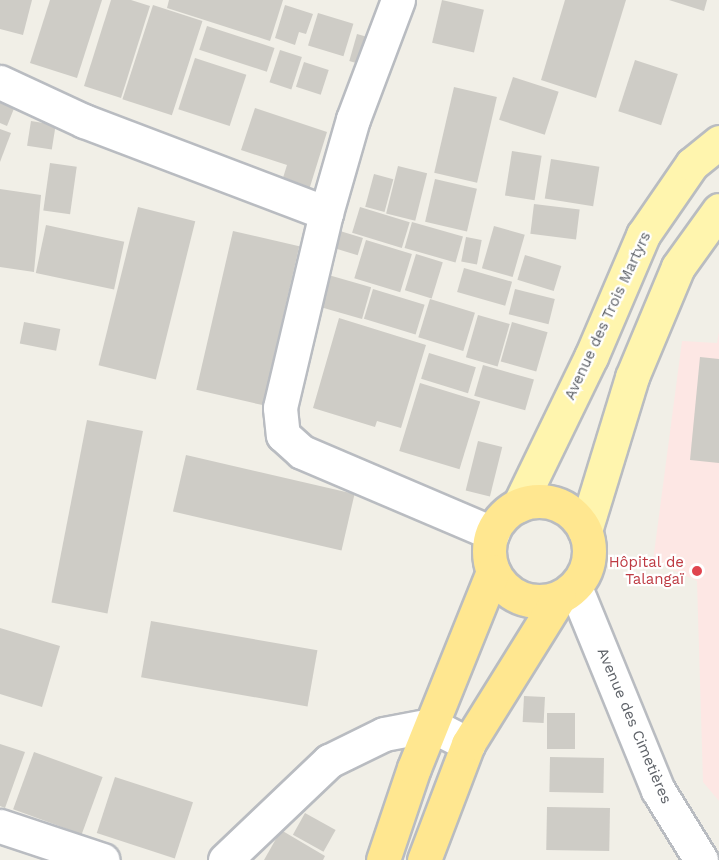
<!DOCTYPE html>
<html>
<head>
<meta charset="utf-8">
<style>
  body { margin:0 }
  #map { position:relative; width:719px; height:860px; overflow:hidden; background:#f1efe7; font-family:"Work Sans",sans-serif }
  div>[style] { position:absolute }
  .medical>* { inset:0; background:#fde7e4 }
  .building>* { inset:0; background:#ceccc6; transform-origin:0 0 }
  .roads { filter:drop-shadow(2px 0 #b9bcc1) drop-shadow(-2px 0 #b9bcc1) drop-shadow(0 2px #b9bcc1) drop-shadow(0 -2px #b9bcc1) }
  .minor>* { height:33px; margin:-16.5px; padding:0 16.5px; transform-origin:16.5px; border-radius:16.5px; background:#fff }
  .major>* { height:33px; margin:-16.5px; padding:0 16.5px; transform-origin:16.5px; border-radius:16.5px; background:#fff5ae }
  .highway>* { height:33px; margin:-16.5px; padding:0 16.5px; transform-origin:16.5px; border-radius:16.5px; background:#ffe790 }
  .highway>.ring { margin:-16.5px; padding:0; box-sizing:content-box; background:none; border:33px solid #ffe790; border-radius:50% }
  .dots>* { width:16px; height:16px; translate:-50% -50%; box-sizing:border-box; border:3px solid #fff; border-radius:50% }
  span { translate:-50% -50%; white-space:nowrap; text-align:center; line-height:1.15; -webkit-text-stroke:4.5px #fff; paint-order:stroke }
  .street-label { font-size:15px; color:#5e6268 }
  .health-label { font-size:15px; color:#be3a42 }
  .right { translate:-100% -50%; text-align:right }
</style>
</head>
<body>
<div id="map">
  <div class="medical">
    <div style="clip-path:polygon(719px 332px,719px 801px,703px 782px,697px 581px,653px 561px,682px 341px,717px 343px)"></div>
  </div>
  <div class="building">
    <div style="clip-path:polygon(0 0,32px 0,23px 35px,0 29px)"></div>
    <div style="clip-path:polygon(50px 0,102px 0,77px 78px,30px 63px)"></div>
    <div style="clip-path:polygon(111px 0,131px 0,150px 6px,121px 98px,84px 86px)"></div>
    <div style="clip-path:polygon(169px 0,283px 0,270px 41px,167px 8px)"></div>
    <div style="left:442px;top:0;width:43px;height:44px;rotate:13deg"></div>
    <div style="clip-path:polygon(565px 0,626px 0,596px 98px,541px 80px)"></div>
    <div style="clip-path:polygon(669px 0,707px 0,704px 11px)"></div>
    <div style="left:153px;top:5px;width:52px;height:99px;rotate:18deg"></div>
    <div style="clip-path:polygon(285px 5px,313px 14px,306px 34px,299px 32px,295px 45px,275px 38px)"></div>
    <div style="left:318px;top:13px;width:37px;height:34px;rotate:17deg"></div>
    <div style="left:207px;top:26px;width:71px;height:25px;rotate:18deg"></div>
    <div style="left:357px;top:34px;width:19px;height:28px;rotate:16deg"></div>
    <div style="left:280px;top:50px;width:23px;height:34px;rotate:18deg"></div>
    <div style="left:195px;top:58px;width:54px;height:54px;rotate:18deg"></div>
    <div style="left:635px;top:60px;width:45px;height:54px;rotate:18deg"></div>
    <div style="left:304px;top:62px;width:26px;height:26px;rotate:18deg"></div>
    <div style="left:513px;top:77px;width:48px;height:45px;rotate:18deg"></div>
    <div style="left:454px;top:87px;width:44px;height:88px;rotate:13deg"></div>
    <div style="clip-path:polygon(0 100px,15px 106px,7px 126px,0 123px)"></div>
    <div style="clip-path:polygon(255px 108px,327px 132px,309px 190px,282px 181px,287px 165px,241px 150px)"></div>
    <div style="left:31px;top:121px;width:25px;height:25px;rotate:9deg"></div>
    <div style="clip-path:polygon(0 129px,11px 133px,0 162px)"></div>
    <div style="left:512px;top:151px;width:30px;height:45px;rotate:9deg"></div>
    <div style="left:551px;top:159px;width:49px;height:40px;rotate:9deg"></div>
    <div style="left:50px;top:163px;width:27px;height:48px;rotate:8deg"></div>
    <div style="left:398px;top:166px;width:30px;height:49px;rotate:14deg"></div>
    <div style="left:374px;top:174px;width:20px;height:34px;rotate:15deg"></div>
    <div style="left:435px;top:179px;width:43px;height:44px;rotate:13deg"></div>
    <div style="clip-path:polygon(0 189px,41px 195px,34px 272px,0 267px)"></div>
    <div style="left:534px;top:204px;width:46px;height:30px;rotate:7deg"></div>
    <div style="left:138px;top:207px;width:59px;height:163px;rotate:14deg"></div>
    <div style="left:360px;top:207px;width:52px;height:27px;rotate:17deg"></div>
    <div style="left:412px;top:222px;width:53px;height:27px;rotate:16deg"></div>
    <div style="left:46px;top:225px;width:80px;height:49px;rotate:12deg"></div>
    <div style="left:494px;top:226px;width:32px;height:44px;rotate:16deg"></div>
    <div style="left:233px;top:231px;width:68px;height:163px;rotate:13deg"></div>
    <div style="left:340px;top:231px;width:24px;height:18px;rotate:17deg"></div>
    <div style="left:466px;top:237px;width:16px;height:25px;rotate:11deg"></div>
    <div style="left:366px;top:240px;width:48px;height:40px;rotate:17deg"></div>
    <div style="left:416px;top:254px;width:28px;height:38px;rotate:17deg"></div>
    <div style="left:525px;top:255px;width:38px;height:26px;rotate:17deg"></div>
    <div style="left:464px;top:268px;width:50px;height:25px;rotate:16deg"></div>
    <div style="left:325px;top:274px;width:48px;height:33px;rotate:16deg"></div>
    <div style="left:373px;top:289px;width:54px;height:31px;rotate:17deg"></div>
    <div style="left:515px;top:289px;width:41px;height:26px;rotate:14deg"></div>
    <div style="left:430px;top:299px;width:47px;height:40px;rotate:17deg"></div>
    <div style="left:478px;top:315px;width:33px;height:44px;rotate:16deg"></div>
    <div style="clip-path:polygon(339px 318px,426px 345px,401px 428px,377px 421px,375px 427px,313px 408px)"></div>
    <div style="left:24px;top:322px;width:37px;height:22px;rotate:11deg"></div>
    <div style="left:512px;top:322px;width:37px;height:41px;rotate:16deg"></div>
    <div style="left:429px;top:353px;width:49px;height:27px;rotate:17deg"></div>
    <div style="clip-path:polygon(700px 357px,719px 359px,719px 463px,690px 460px)"></div>
    <div style="left:483px;top:365px;width:53px;height:32px;rotate:16deg"></div>
    <div style="left:420px;top:383px;width:63px;height:71px;rotate:17deg"></div>
    <div style="left:87px;top:420px;width:57px;height:186px;rotate:11deg"></div>
    <div style="left:478px;top:441px;width:25px;height:51px;rotate:14deg"></div>
    <div style="left:186px;top:455px;width:173px;height:58px;rotate:13deg"></div>
    <div style="left:151px;top:621px;width:169px;height:57px;rotate:10deg"></div>
    <div style="clip-path:polygon(0 628px,60px 646px,42px 707px,0 694px)"></div>
    <div style="left:524px;top:696px;width:21px;height:26px;rotate:3deg"></div>
    <div style="left:547px;top:713px;width:28px;height:36px"></div>
    <div style="clip-path:polygon(0 744px,25px 752px,5px 808px,0 806px)"></div>
    <div style="left:34px;top:752px;width:73px;height:61px;rotate:20deg"></div>
    <div style="left:550px;top:757px;width:54px;height:35px;rotate:1deg"></div>
    <div style="left:115px;top:777px;width:82px;height:59px;rotate:18deg"></div>
    <div style="left:547px;top:807px;width:63px;height:43px;rotate:1deg"></div>
    <div style="left:305px;top:813px;width:35px;height:25px;rotate:29deg"></div>
    <div style="clip-path:polygon(281px 830px,325px 856px,323px 860px,264px 860px)"></div>
  </div>
  <div class="roads">
    <div class="minor">
      <div style="left:398px;top:0;width:127px;rotate:110.7deg"></div>
      <div style="left:353px;top:119px;width:98px;rotate:106deg"></div>
      <div style="left:326px;top:213px;width:200px;rotate:103.3deg"></div>
      <div style="left:280px;top:408px;width:27px;rotate:84deg"></div>
      <div style="left:283px;top:435px;width:25px;rotate:42deg"></div>
      <div style="left:302px;top:452px;width:207px;rotate:23.1deg"></div>
      <div style="left:0;top:82px;width:93px;rotate:24.9deg"></div>
      <div style="left:84px;top:121px;width:259px;rotate:20.8deg"></div>
      <div style="left:575px;top:587px;width:219px;rotate:67.8deg"></div>
      <div style="left:658px;top:790px;width:82px;rotate:58.4deg"></div>
      <div style="left:0;top:826px;width:108px;rotate:18.3deg"></div>
      <div style="left:225px;top:860px;width:144px;rotate:-43.6deg"></div>
      <div style="left:329px;top:761px;width:61px;rotate:-26.1deg"></div>
      <div style="left:384px;top:734px;width:48px;rotate:-10.8deg"></div>
      <div style="left:431px;top:725px;width:42px;rotate:27.2deg"></div>
    </div>
    <div class="major">
      <div style="left:519px;top:505px;width:165px;rotate:-64.1deg"></div>
      <div style="left:591px;top:357px;width:133px;rotate:-66.9deg"></div>
      <div style="left:643px;top:235px;width:86px;rotate:-55.4deg"></div>
      <div style="left:692px;top:164px;width:35px;rotate:-39deg"></div>
      <div style="left:585px;top:531px;width:161px;rotate:-73deg"></div>
      <div style="left:632px;top:377px;width:119px;rotate:-67.3deg"></div>
      <div style="left:678px;top:267px;width:70px;rotate:-54.3deg"></div>
    </div>
    <div class="highway">
      <div class="ring" style="left:489px;top:501px;width:67px;height:67px"></div>
      <div style="left:383px;top:860px;width:97px;rotate:-71.4deg"></div>
      <div style="left:414px;top:768px;width:212px;rotate:-68.1deg"></div>
      <div style="left:424px;top:860px;width:124px;rotate:-69.2deg"></div>
      <div style="left:468px;top:744px;width:172px;rotate:-58.1deg"></div>
    </div>
  </div>
  <div class="dots">
    <div style="left:697px;top:571px;background:#e0444e"></div>
  </div>
  <div class="street-label">
    <span style="left:608px;top:316px;rotate:-65deg">Avenue des Trois Martyrs</span>
    <span style="left:634px;top:726px;rotate:67deg">Avenue des Cimetières</span>
  </div>
  <div class="health-label">
    <span class="right" style="left:684px;top:571px">Hôpital de<br>Talangaï</span>
  </div>
</div>
</body>
</html>
